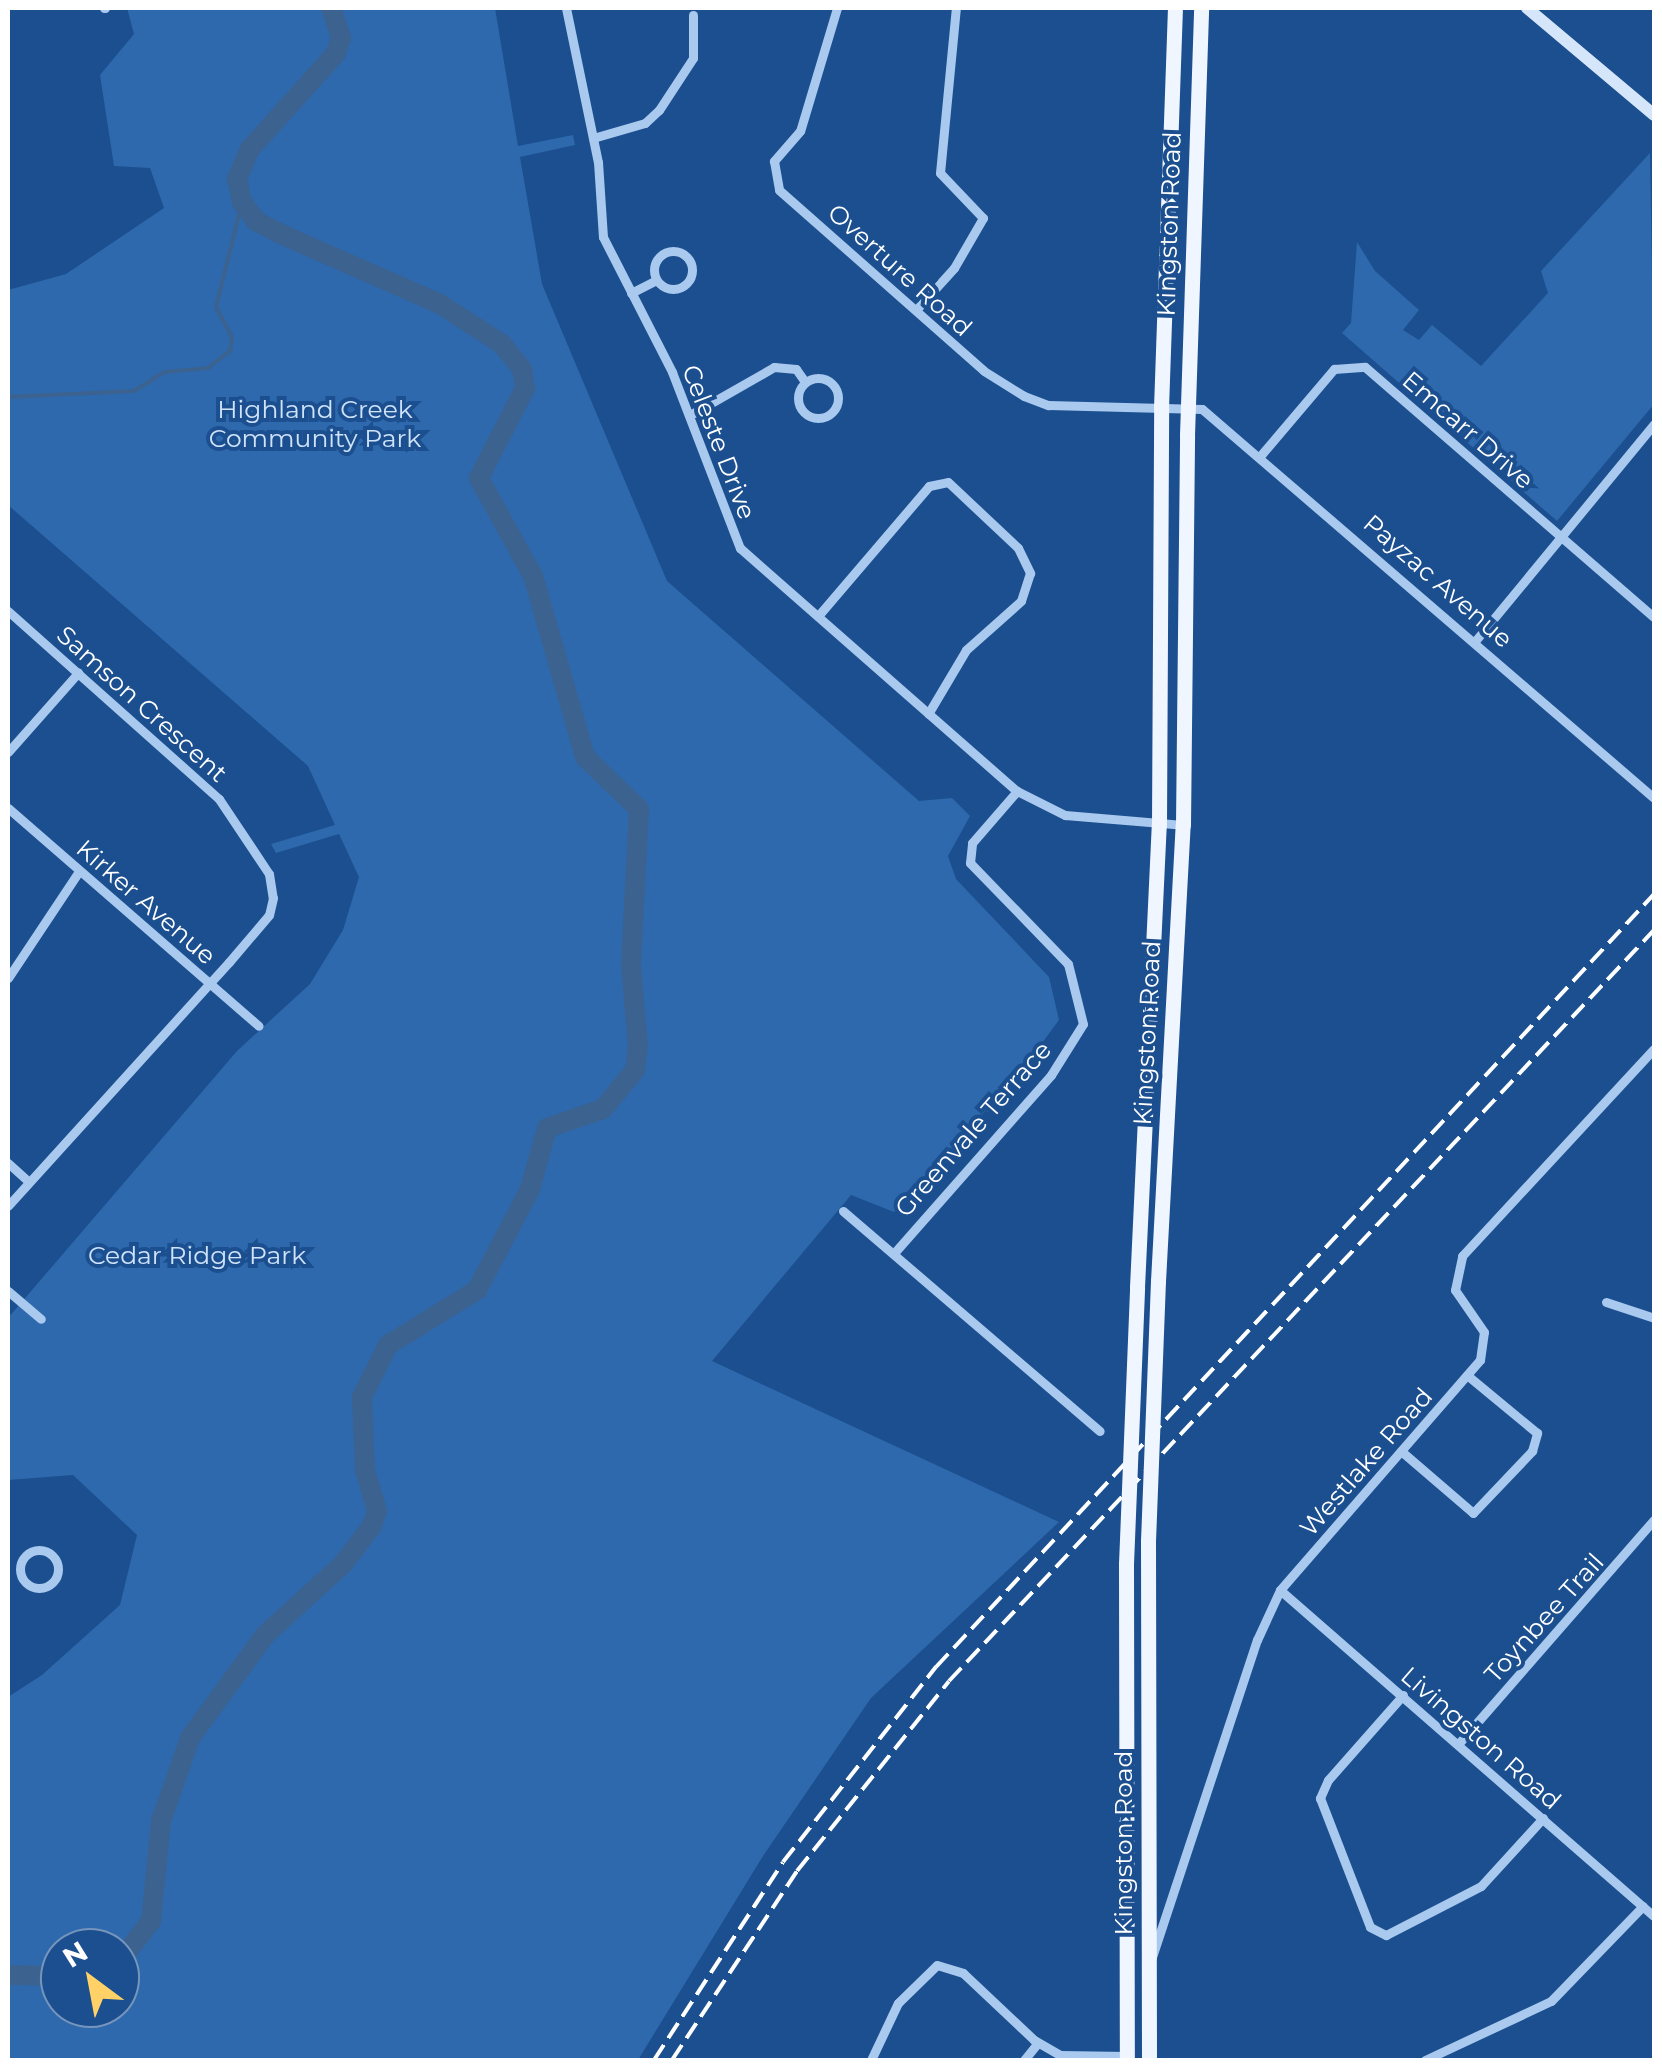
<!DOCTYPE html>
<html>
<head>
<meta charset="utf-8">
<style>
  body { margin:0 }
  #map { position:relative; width:1662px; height:2068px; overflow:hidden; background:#1b4f8f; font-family:Montserrat,sans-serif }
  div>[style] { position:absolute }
  .green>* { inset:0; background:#2e69ad }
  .stream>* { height:4px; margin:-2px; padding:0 2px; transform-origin:2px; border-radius:2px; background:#3c6290 }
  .river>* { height:20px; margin:-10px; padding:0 10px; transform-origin:10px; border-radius:10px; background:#3c6290 }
  .street>* { height:9px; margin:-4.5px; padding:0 4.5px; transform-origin:4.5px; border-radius:4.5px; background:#a9c9ee }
  .street>.ring { margin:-4.5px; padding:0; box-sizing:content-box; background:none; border:9px solid #a9c9ee; border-radius:50% }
  .secondary>* { height:12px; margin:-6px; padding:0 6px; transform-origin:6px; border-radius:6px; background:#d6e6fa }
  .primary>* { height:15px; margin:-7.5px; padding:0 7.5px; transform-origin:7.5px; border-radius:7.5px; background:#f0f6ff }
  .rail>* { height:4px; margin-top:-2px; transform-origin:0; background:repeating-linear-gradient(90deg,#fff 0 18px,transparent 0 26px) }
  .primary-bridge>* { height:15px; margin:-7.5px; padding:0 7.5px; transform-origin:7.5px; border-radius:7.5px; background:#f0f6ff }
  span { translate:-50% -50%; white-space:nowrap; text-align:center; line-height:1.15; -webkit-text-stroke:8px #1b4f8f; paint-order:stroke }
  .street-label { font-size:25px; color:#fff }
  .park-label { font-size:25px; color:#cfe3fa }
  .frame { position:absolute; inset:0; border:10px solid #fff; pointer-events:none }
  .north { position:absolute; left:40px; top:1928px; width:100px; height:100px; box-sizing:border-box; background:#1b4f8f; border:2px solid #7695bc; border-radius:50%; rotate:328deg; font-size:28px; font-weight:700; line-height:40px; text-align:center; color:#fff }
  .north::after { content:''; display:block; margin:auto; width:35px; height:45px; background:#ffd166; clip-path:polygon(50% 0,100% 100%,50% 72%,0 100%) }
</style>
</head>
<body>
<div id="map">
  <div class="green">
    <div style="clip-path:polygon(evenodd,127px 8px,495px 8px,518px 146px,573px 135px,575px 145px,520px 157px,542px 284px,667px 581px,919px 801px,952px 798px,970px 816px,948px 856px,956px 879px,1049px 977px,1059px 1020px,1006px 1092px,894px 1212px,851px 1195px,712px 1361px,1059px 1522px,871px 1698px,763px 1856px,638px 2060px,8px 2060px,8px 1697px,42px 1675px,120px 1605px,137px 1535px,73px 1475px,8px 1480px,8px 1318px,237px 1051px,310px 984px,343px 930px,359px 877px,339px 834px,276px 853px,271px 844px,335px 825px,308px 766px,8px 505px,8px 290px,66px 274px,164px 208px,150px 168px,114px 166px,100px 75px,134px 34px,127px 8px,60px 1948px,120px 1948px,120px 2008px,60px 2008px,60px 1948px)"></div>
    <div style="clip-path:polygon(1650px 153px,1654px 404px,1557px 521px,1342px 333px,1351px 323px,1357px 242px,1375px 271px,1419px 310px,1403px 330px,1419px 340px,1432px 325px,1481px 366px,1548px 293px,1541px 271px)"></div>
  </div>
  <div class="stream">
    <div style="left:8px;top:397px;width:126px;rotate:-2.7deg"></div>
    <div style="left:134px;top:391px;width:36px;rotate:-32deg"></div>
    <div style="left:164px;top:372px;width:44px;rotate:-5.2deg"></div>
    <div style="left:208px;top:368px;width:28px;rotate:-38deg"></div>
    <div style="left:230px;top:351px;width:14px;rotate:-82deg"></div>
    <div style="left:232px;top:337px;width:34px;rotate:-118deg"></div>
    <div style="left:216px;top:307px;width:108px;rotate:-76.1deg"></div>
  </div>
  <div class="river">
    <div style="left:120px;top:1961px;width:51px;rotate:-52.2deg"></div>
    <div style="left:151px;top:1921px;width:100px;rotate:-84.3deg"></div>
    <div style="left:161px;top:1821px;width:88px;rotate:-70.7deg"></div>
    <div style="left:190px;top:1738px;width:127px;rotate:-53.9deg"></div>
    <div style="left:265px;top:1635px;width:105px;rotate:-42.3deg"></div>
    <div style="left:343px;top:1564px;width:48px;rotate:-52.7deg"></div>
    <div style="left:372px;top:1526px;width:16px;rotate:-72deg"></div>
    <div style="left:377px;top:1511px;width:43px;rotate:-106.3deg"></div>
    <div style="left:365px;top:1470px;width:73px;rotate:-92.4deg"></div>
    <div style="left:362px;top:1397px;width:58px;rotate:-63.4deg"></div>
    <div style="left:388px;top:1345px;width:105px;rotate:-31.7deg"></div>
    <div style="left:477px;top:1290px;width:114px;rotate:-62.3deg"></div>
    <div style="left:530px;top:1189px;width:63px;rotate:-74.4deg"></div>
    <div style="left:547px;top:1128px;width:59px;rotate:-18.7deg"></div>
    <div style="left:603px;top:1109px;width:50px;rotate:-50.6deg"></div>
    <div style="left:635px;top:1070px;width:23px;rotate:-83deg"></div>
    <div style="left:638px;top:1047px;width:82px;rotate:-94.9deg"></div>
    <div style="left:631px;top:965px;width:156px;rotate:-87.1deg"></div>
    <div style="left:639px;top:809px;width:75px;rotate:-136.1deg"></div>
    <div style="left:585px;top:757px;width:188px;rotate:-106deg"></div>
    <div style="left:533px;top:576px;width:112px;rotate:-118.9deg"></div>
    <div style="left:479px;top:478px;width:101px;rotate:-62.9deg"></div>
    <div style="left:525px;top:388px;width:19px;rotate:-99deg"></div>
    <div style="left:522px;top:369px;width:32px;rotate:-129deg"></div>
    <div style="left:502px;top:344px;width:74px;rotate:-147.2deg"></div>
    <div style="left:440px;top:304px;width:171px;rotate:-156.3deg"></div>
    <div style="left:283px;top:235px;width:30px;rotate:-153deg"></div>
    <div style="left:256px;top:221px;width:24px;rotate:-126deg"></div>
    <div style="left:242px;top:202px;width:24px;rotate:-102deg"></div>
    <div style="left:237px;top:179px;width:33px;rotate:-67deg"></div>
    <div style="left:250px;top:149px;width:129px;rotate:-48.1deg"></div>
    <div style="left:336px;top:53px;width:16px;rotate:-72deg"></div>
    <div style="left:341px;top:38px;width:32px;rotate:-108deg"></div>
    <div style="left:8px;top:1975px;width:52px;rotate:1.1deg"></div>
  </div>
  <div class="street">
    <div style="left:104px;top:8px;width:1px"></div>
    <div style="left:566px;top:8px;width:157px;rotate:78.3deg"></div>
    <div style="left:598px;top:162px;width:75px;rotate:86.2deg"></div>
    <div style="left:603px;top:237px;width:152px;rotate:62.9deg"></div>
    <div style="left:672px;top:372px;width:189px;rotate:68.9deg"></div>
    <div style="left:740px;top:548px;width:368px;rotate:41.3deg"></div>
    <div style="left:1017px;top:791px;width:54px;rotate:26.6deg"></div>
    <div style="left:1065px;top:815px;width:118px;rotate:4.8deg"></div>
    <div style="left:837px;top:8px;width:128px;rotate:106.7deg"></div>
    <div style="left:800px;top:131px;width:40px;rotate:131deg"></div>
    <div style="left:774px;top:161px;width:29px;rotate:80deg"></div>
    <div style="left:779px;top:190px;width:273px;rotate:41.4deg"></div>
    <div style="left:984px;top:371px;width:47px;rotate:32deg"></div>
    <div style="left:1024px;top:396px;width:26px;rotate:21deg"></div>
    <div style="left:1048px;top:405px;width:154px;rotate:1.5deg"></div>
    <div style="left:1202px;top:409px;width:596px;rotate:40.72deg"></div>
    <div style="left:593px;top:138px;width:54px;rotate:-16.1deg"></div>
    <div style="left:645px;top:123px;width:19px;rotate:-43deg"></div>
    <div style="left:659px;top:110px;width:62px;rotate:-56.8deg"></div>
    <div style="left:693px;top:58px;width:43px;rotate:-90deg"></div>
    <div class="ring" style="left:654px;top:251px;width:29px;height:29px"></div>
    <div style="left:631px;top:293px;width:28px;rotate:-27deg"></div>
    <div style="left:916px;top:310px;width:57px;rotate:-47.9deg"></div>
    <div style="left:954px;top:268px;width:58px;rotate:-59.9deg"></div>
    <div style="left:983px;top:218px;width:62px;rotate:-133.7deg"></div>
    <div style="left:940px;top:173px;width:166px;rotate:-84.5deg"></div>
    <div class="ring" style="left:798px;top:378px;width:31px;height:31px"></div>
    <div style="left:690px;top:415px;width:97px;rotate:-29.7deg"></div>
    <div style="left:774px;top:367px;width:22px;rotate:5deg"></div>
    <div style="left:796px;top:369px;width:16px;rotate:55deg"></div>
    <div style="left:1261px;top:455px;width:113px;rotate:-49.7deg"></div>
    <div style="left:1334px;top:369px;width:31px;rotate:-4deg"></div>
    <div style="left:1365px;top:367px;width:382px;rotate:40.9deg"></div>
    <div style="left:8px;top:611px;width:283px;rotate:41.7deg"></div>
    <div style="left:219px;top:799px;width:90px;rotate:56.3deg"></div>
    <div style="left:269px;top:874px;width:24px;rotate:81deg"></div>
    <div style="left:273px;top:898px;width:17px;rotate:103deg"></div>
    <div style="left:269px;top:915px;width:62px;rotate:130.4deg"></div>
    <div style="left:229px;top:962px;width:329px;rotate:132.2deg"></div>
    <div style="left:818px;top:616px;width:171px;rotate:-49.5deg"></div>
    <div style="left:929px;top:486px;width:19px;rotate:-12deg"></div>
    <div style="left:948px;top:482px;width:96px;rotate:43.3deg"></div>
    <div style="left:1018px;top:548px;width:28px;rotate:64deg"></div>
    <div style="left:1030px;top:573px;width:29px;rotate:108deg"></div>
    <div style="left:1021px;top:601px;width:74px;rotate:138.3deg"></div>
    <div style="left:966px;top:650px;width:74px;rotate:120.7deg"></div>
    <div style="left:1476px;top:640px;width:280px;rotate:-50.5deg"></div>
    <div style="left:8px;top:752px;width:106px;rotate:-48.5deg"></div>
    <div style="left:8px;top:808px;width:332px;rotate:41deg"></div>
    <div style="left:8px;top:978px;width:128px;rotate:-56.4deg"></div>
    <div style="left:8px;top:1163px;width:28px;rotate:42deg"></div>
    <div style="left:843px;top:1211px;width:338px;rotate:40.6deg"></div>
    <div style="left:895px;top:1252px;width:236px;rotate:-48.6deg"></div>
    <div style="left:1051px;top:1075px;width:60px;rotate:-57.9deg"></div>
    <div style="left:1083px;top:1024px;width:62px;rotate:-104deg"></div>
    <div style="left:1068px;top:964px;width:141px;rotate:-134.1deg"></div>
    <div style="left:970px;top:863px;width:20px;rotate:-84deg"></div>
    <div style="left:972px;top:843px;width:69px;rotate:-49.1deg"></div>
    <div style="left:8px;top:1291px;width:43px;rotate:40.3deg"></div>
    <div style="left:1606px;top:1302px;width:51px;rotate:18.4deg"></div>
    <div style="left:1401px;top:1451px;width:95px;rotate:40.7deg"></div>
    <div style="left:1473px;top:1513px;width:86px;rotate:-46.4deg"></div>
    <div style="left:1532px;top:1451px;width:19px;rotate:-74deg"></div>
    <div style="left:1537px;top:1433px;width:91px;rotate:-140.4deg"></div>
    <div class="ring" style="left:20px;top:1550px;width:29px;height:29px"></div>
    <div style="left:1280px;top:1590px;width:496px;rotate:41.1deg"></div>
    <div style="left:1403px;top:1695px;width:113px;rotate:131.4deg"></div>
    <div style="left:1328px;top:1780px;width:20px;rotate:114deg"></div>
    <div style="left:1320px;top:1798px;width:138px;rotate:68.8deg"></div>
    <div style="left:1370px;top:1927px;width:18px;rotate:27deg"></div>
    <div style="left:1386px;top:1935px;width:107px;rotate:-27.3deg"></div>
    <div style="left:1481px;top:1886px;width:92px;rotate:-47.6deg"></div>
    <div style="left:1460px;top:1742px;width:295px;rotate:-48.9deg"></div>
    <div style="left:1152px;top:1957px;width:334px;rotate:-71.7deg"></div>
    <div style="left:1257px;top:1640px;width:55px;rotate:-65.3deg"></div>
    <div style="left:1280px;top:1590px;width:305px;rotate:-49deg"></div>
    <div style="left:1480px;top:1360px;width:28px;rotate:-82deg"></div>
    <div style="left:1484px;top:1332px;width:51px;rotate:-124.6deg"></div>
    <div style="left:1455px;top:1290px;width:35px;rotate:-78deg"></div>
    <div style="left:1462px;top:1256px;width:282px;rotate:-47.2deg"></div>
    <div style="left:871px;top:2060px;width:63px;rotate:-64.7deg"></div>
    <div style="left:898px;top:2003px;width:54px;rotate:-44.3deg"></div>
    <div style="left:937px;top:1965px;width:27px;rotate:17deg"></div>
    <div style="left:963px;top:1973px;width:98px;rotate:43.3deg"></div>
    <div style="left:1034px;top:2040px;width:30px;rotate:30deg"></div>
    <div style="left:1060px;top:2055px;width:67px;rotate:0.9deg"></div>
    <div style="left:1024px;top:2060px;width:22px;rotate:-51deg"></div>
    <div style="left:1425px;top:2060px;width:139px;rotate:-25.1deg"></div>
    <div style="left:1551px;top:2001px;width:132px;rotate:-45.9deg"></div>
  </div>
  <div class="secondary">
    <div style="left:1527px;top:8px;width:166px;rotate:40.1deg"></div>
  </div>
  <div class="primary">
    <div style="left:1158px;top:1281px;width:457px;rotate:-86.9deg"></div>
    <div style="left:1183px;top:825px;width:390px;rotate:-89.4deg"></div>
    <div style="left:1187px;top:435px;width:427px;rotate:-88.1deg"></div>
    <div style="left:1137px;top:1287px;width:463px;rotate:-87.3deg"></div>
    <div style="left:1159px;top:825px;width:417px;rotate:-89.7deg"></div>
    <div style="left:1161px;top:408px;width:400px;rotate:-88deg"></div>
    <div style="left:1148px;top:1541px;width:519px;rotate:89.89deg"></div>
    <div style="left:1126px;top:1564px;width:496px;rotate:89.9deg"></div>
  </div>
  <div class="rail">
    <div style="left:654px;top:2060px;width:236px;rotate:-56.9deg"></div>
    <div style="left:783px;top:1862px;width:248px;rotate:-51.9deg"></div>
    <div style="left:936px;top:1667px;width:1055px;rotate:-47.11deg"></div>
    <div style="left:672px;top:2060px;width:227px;rotate:-56.5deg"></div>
    <div style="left:797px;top:1871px;width:243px;rotate:-51.3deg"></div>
    <div style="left:949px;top:1681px;width:1030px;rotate:-46.81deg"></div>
  </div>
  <div class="primary-bridge">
    <div style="left:1148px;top:1541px;width:260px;rotate:-87.8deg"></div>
    <div style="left:1126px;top:1564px;width:277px;rotate:-87.7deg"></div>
  </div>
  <div class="street-label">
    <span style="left:1169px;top:224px;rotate:-88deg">Kingston Road</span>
    <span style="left:900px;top:270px;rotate:42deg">Overture Road</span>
    <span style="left:1468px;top:430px;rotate:41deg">Emcarr Drive</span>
    <span style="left:719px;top:442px;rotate:69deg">Celeste Drive</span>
    <span style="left:1438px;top:581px;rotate:41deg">Payzac Avenue</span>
    <span style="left:142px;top:704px;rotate:42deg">Samson Crescent</span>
    <span style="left:146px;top:902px;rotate:41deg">Kirker Avenue</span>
    <span style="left:1147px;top:1033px;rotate:-87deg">Kingston Road</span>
    <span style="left:973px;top:1129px;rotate:-49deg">Greenvale Terrace</span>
    <span style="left:1366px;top:1462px;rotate:-49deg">Westlake Road</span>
    <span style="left:1544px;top:1618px;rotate:-48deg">Toynbee Trail</span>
    <span style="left:1481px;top:1738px;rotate:41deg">Livingston Road</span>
    <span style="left:1123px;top:1843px;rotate:-90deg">Kingston Road</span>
  </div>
  <div class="park-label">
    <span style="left:315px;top:424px">Highland Creek<br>Community Park</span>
    <span style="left:197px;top:1255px">Cedar Ridge Park</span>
  </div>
  <div class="frame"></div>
  <div class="north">N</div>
</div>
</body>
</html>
